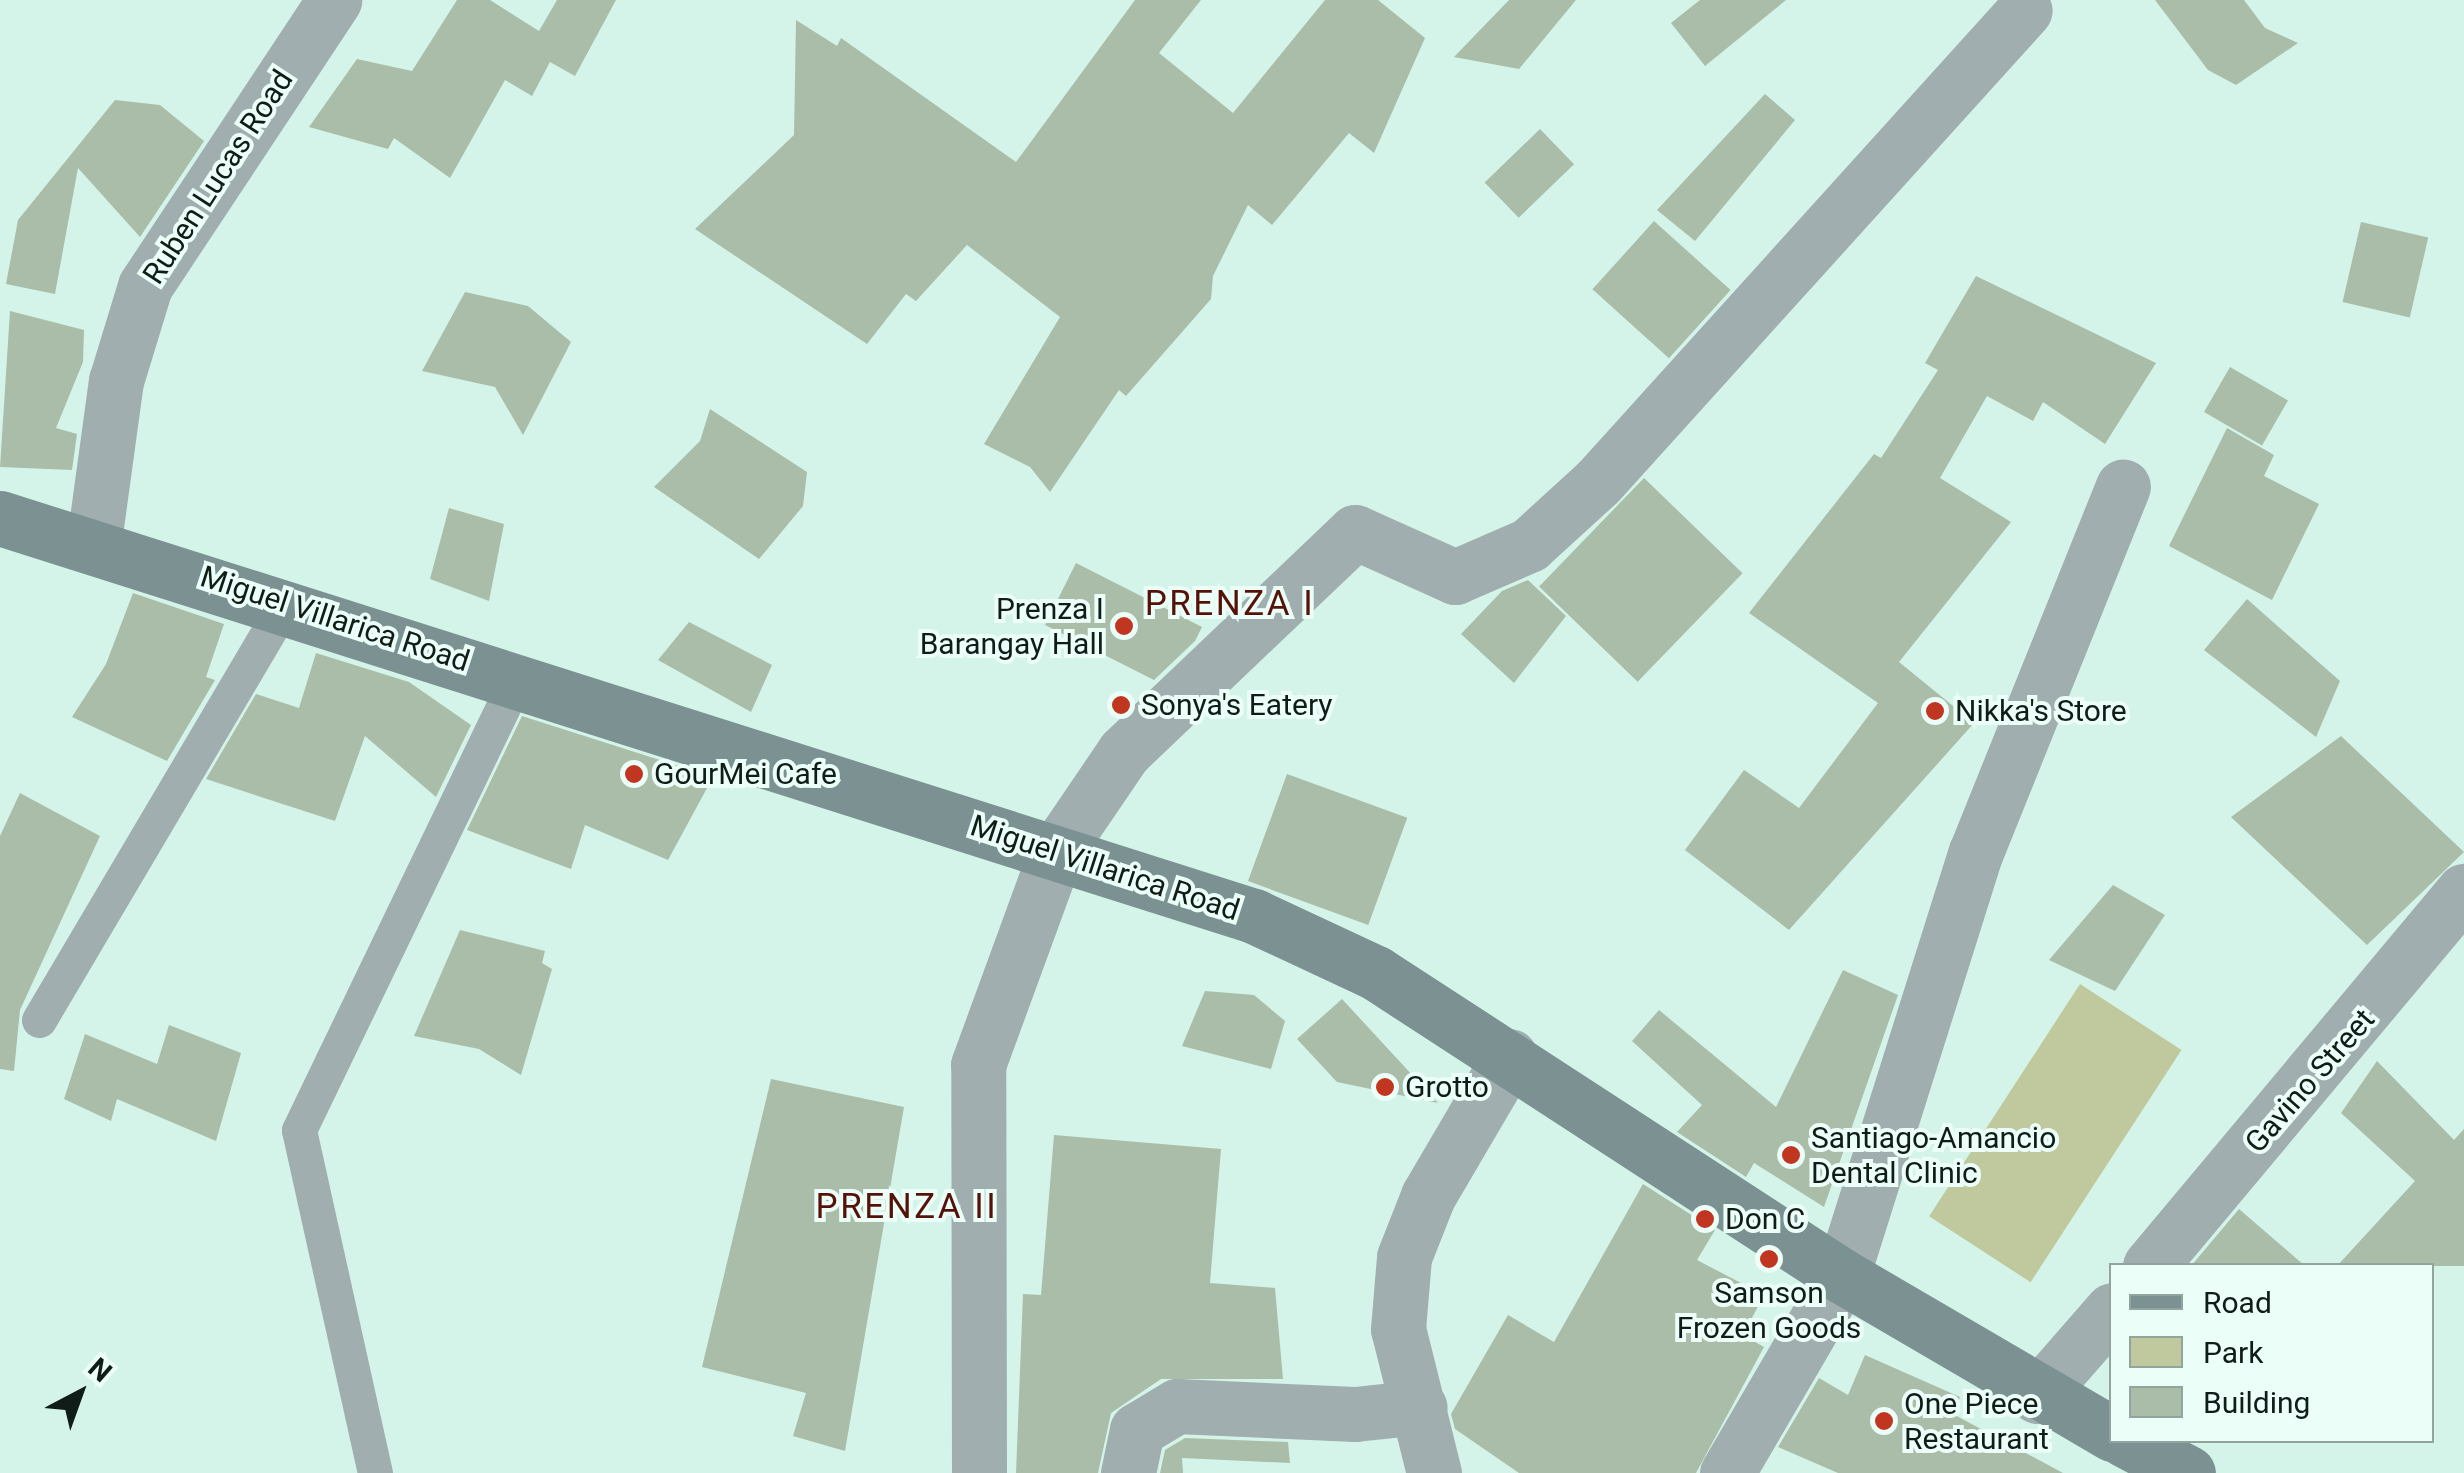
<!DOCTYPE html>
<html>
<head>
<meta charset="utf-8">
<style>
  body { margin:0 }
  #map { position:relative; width:2464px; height:1473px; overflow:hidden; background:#d4f4e9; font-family:Roboto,sans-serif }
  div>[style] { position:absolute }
  .green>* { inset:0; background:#c0c89e; transform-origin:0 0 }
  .building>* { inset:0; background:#a9bda9; transform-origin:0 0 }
  .service>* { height:35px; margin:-17.5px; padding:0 17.5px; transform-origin:17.5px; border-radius:17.5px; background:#a0aeaf }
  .minor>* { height:55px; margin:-27.5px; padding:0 27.5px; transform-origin:27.5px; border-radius:27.5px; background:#a0aeaf }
  .tertiary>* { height:55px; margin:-27.5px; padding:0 27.5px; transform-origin:27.5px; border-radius:27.5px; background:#a0aeaf }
  .secondary>* { height:55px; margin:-27.5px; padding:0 27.5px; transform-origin:27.5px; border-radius:27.5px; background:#7b9192 }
  .dots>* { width:28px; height:28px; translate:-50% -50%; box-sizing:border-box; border:5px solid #ebfef7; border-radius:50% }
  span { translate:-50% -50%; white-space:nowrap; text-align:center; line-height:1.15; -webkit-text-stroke:8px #ebfef7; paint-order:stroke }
  .street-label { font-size:30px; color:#101c18 }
  .poi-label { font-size:30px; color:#101c18 }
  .right { translate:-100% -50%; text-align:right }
  .left { translate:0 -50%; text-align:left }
  .quarter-label { font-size:35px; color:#551208; letter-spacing:2.5px }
  .legend { position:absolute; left:2109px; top:1263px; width:325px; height:180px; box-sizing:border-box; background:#ebfef7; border:2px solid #93a49e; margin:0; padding:12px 18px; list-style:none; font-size:30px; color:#101c18 }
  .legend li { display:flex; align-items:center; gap:20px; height:50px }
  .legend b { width:50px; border:2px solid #93a49e }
  .north { position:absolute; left:30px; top:1343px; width:100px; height:100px; -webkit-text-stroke:8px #ebfef7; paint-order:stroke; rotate:41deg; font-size:28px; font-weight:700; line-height:40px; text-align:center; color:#101c18 }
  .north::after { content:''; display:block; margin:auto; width:35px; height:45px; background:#101c18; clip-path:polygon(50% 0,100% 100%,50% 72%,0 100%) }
</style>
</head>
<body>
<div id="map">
  <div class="green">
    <div style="left:2080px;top:984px;width:121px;height:277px;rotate:33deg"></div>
  </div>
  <div class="building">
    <div style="clip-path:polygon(457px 0,490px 0,539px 31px,557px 0,616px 0,575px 76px,550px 62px,532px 96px,505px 80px,450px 178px,394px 138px,388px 149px,309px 127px,357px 59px,412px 71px)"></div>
    <div style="clip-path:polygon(1135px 0,1201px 0,1159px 53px,1233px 113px,1325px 0,1378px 0,1425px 38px,1374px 153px,1349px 133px,1272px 225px,1248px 205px,1213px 276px,1211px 299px,1126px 396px,1119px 390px,1050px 492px,1030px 467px,984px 444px,1060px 317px,967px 245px,916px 301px,906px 294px,867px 344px,695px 229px,794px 135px,796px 20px,837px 46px,841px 38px,1016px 162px)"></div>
    <div style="clip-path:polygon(1509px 0,1576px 0,1519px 69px,1454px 57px)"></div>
    <div style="clip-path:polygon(1700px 0,1786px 0,1705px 66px,1671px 23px)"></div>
    <div style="clip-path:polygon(2155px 0,2244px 0,2265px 28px,2298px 43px,2236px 85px,2208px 70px)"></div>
    <div style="clip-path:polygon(1765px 94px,1795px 120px,1695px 241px,1657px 210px)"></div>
    <div style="clip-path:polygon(115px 100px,160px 105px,204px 141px,140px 237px,78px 168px,55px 294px,6px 284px,18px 220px)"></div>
    <div style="left:1540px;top:129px;width:49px;height:77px;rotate:46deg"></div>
    <div style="left:1654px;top:221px;width:103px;height:92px;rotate:42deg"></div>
    <div style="left:2361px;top:222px;width:69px;height:82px;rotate:13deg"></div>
    <div style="clip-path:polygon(1976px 276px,2156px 363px,2105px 444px,2043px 402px,2033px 421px,1987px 396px,1940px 478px,2011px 522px,1899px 662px,1974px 723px,1789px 930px,1685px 850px,1744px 770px,1799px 808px,1878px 703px,1749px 613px,1874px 454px,1881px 458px,1938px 370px,1925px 363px)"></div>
    <div style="clip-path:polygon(465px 292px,528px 306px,571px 342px,523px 435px,495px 387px,422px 371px)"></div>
    <div style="clip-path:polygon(10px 311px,84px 330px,83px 362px,56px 428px,77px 434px,72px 470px,0 467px)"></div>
    <div style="left:2230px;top:367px;width:67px;height:52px;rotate:30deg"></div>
    <div style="clip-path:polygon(710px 409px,807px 472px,803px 506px,759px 559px,654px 487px,700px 441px)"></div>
    <div style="clip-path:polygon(2227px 428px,2274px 455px,2264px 476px,2319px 504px,2272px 600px,2169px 546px)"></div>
    <div style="left:1644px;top:478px;width:137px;height:151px;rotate:44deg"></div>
    <div style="clip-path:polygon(449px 508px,504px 524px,489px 601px,430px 579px)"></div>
    <div style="clip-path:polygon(1076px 563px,1202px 627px,1195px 641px,1154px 680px,1045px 625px)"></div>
    <div style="clip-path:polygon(1528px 580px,1566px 616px,1514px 683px,1461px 634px,1502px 591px)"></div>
    <div style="clip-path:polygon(133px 593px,224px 624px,206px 677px,215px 680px,167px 761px,72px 717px,106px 664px)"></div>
    <div style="clip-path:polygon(2247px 599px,2340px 681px,2316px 737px,2204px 650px)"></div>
    <div style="clip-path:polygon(689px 622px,772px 665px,751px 712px,658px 660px)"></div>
    <div style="clip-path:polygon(316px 653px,409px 682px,471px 725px,436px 797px,365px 736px,335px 821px,206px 779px,256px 694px,299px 708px)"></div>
    <div style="clip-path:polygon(522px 716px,713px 777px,668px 860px,585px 825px,571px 869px,467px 830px)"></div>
    <div style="clip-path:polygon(2341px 736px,2464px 852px,2367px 945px,2231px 817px)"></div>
    <div style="left:1287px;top:774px;width:128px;height:114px;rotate:20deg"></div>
    <div style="clip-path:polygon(20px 793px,100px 836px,20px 1010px,14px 1071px,0 1069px,0 836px)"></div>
    <div style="clip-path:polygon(2113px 885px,2165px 915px,2115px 991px,2049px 960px)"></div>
    <div style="clip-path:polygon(460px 930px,545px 951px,542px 963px,552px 969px,521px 1075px,479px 1049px,414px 1036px)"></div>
    <div style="clip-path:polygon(1843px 970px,1898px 995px,1824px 1207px,1754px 1163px,1746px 1177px,1677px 1132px,1702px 1105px,1632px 1041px,1659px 1010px,1776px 1107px)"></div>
    <div style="clip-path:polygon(1205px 991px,1254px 995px,1285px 1021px,1271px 1069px,1182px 1046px)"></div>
    <div style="clip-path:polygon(1342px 999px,1438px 1103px,1337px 1082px,1297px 1039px)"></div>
    <div style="clip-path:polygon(169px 1025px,241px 1053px,216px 1141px,117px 1099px,111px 1121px,64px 1099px,85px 1034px,157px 1064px)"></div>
    <div style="clip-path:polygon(2377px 1061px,2454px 1140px,2464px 1129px,2464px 1266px,2337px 1266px,2415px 1181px,2341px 1113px)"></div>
    <div style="clip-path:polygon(771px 1079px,904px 1107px,845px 1451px,793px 1436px,806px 1393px,702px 1367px)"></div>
    <div style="clip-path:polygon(1054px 1135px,1221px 1149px,1210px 1283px,1275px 1288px,1283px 1379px,1161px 1379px,1111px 1413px,1098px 1473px,1016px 1473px,1023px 1294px,1041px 1295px)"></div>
    <div style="clip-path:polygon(1643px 1184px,1715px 1230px,1697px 1260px,1764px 1295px,1743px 1335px,1764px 1347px,1696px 1473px,1519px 1473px,1455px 1429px,1451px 1414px,1508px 1315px,1554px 1342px)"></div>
    <div style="clip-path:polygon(2239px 1209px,2305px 1266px,2191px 1266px)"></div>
    <div style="clip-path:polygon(1865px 1355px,1960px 1397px,1953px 1414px,2063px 1473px,1838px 1473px,1778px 1447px,1819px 1378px,1848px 1395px)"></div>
    <div style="clip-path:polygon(1185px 1438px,1288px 1442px,1290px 1463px,1182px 1458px,1183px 1473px,1160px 1473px,1165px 1450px)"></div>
  </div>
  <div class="service">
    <div style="left:39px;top:1020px;width:486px;rotate:-59.4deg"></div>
    <div style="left:375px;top:1473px;width:351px;rotate:-102.5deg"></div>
    <div style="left:299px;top:1130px;width:502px;rotate:-64.25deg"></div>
  </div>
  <div class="minor">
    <div style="left:94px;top:541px;width:162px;rotate:-82.2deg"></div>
    <div style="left:116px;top:381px;width:99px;rotate:-73deg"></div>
    <div style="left:145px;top:286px;width:343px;rotate:-56.5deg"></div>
    <div style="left:979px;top:1473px;width:408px;rotate:-90.1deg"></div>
    <div style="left:978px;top:1065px;width:227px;rotate:-69.9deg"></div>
    <div style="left:1056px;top:852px;width:121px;rotate:-55.8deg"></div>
    <div style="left:1124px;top:752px;width:319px;rotate:-43.6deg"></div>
    <div style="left:1355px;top:532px;width:110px;rotate:24.2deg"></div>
    <div style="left:1455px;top:577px;width:81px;rotate:-23.4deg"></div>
    <div style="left:1529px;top:545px;width:93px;rotate:-42.4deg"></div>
    <div style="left:1598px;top:482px;width:636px;rotate:-47.87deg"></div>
    <div style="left:1128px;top:1473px;width:44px;rotate:-78.2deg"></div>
    <div style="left:1137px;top:1430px;width:47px;rotate:-31deg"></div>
    <div style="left:1177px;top:1406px;width:178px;rotate:2.6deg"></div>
    <div style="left:1355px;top:1414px;width:65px;rotate:-6.1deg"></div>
    <div style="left:1434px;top:1473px;width:148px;rotate:-104deg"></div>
    <div style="left:1398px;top:1329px;width:72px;rotate:-85.2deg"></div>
    <div style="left:1404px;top:1257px;width:66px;rotate:-68.5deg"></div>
    <div style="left:1428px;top:1196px;width:162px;rotate:-59.6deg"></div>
    <div style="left:1727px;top:1473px;width:228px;rotate:-59.7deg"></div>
    <div style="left:1842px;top:1276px;width:445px;rotate:-72.5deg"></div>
    <div style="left:1976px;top:852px;width:394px;rotate:-68.1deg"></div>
  </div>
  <div class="tertiary">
    <div style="left:2150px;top:1266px;width:489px;rotate:-50.1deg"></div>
    <div style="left:2037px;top:1396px;width:114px;rotate:-48.9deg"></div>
  </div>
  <div class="secondary">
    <div style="left:0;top:518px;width:1316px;rotate:17.61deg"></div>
    <div style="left:1254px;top:916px;width:135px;rotate:25deg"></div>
    <div style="left:1376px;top:973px;width:556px;rotate:33.03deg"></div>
    <div style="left:1842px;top:1276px;width:313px;rotate:30.3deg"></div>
    <div style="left:2125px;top:1440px;width:71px;rotate:27.6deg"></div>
  </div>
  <div class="dots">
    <div style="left:1124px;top:626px;background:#c13621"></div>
    <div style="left:1121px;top:705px;background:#c13621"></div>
    <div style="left:1935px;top:711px;background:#c13621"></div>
    <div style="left:634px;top:774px;background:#c13621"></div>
    <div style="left:1385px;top:1087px;background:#c13621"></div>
    <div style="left:1791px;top:1155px;background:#c13621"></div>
    <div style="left:1705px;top:1219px;background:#c13621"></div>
    <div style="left:1769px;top:1259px;background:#c13621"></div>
    <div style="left:1884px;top:1421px;background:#c13621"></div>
  </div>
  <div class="street-label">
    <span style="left:218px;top:177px;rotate:-57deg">Ruben Lucas Road</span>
    <span style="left:335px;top:619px;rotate:18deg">Miguel Villarica Road</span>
    <span style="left:1105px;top:868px;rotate:18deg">Miguel Villarica Road</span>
    <span style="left:2310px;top:1081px;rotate:-49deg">Gavino Street</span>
  </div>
  <div class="poi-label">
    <span class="right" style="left:1104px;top:626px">Prenza I<br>Barangay Hall</span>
    <span class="left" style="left:1141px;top:705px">Sonya's Eatery</span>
    <span class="left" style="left:1955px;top:711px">Nikka's Store</span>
    <span class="left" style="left:654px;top:774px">GourMei Cafe</span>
    <span class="left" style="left:1405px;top:1087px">Grotto</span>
    <span class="left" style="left:1811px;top:1155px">Santiago-Amancio<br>Dental Clinic</span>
    <span class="left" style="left:1725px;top:1219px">Don C</span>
    <span style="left:1769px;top:1310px">Samson<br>Frozen Goods</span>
    <span class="left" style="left:1904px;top:1421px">One Piece<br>Restaurant</span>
  </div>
  <div class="quarter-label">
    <span style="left:1230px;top:604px">PRENZA I</span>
    <span style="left:907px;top:1207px">PRENZA II</span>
  </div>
  <ul class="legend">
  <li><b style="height:12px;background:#7b9192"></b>Road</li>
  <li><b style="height:28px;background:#c0c89e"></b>Park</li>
  <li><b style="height:28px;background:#a9bda9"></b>Building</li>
  </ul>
  <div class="north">N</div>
</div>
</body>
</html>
